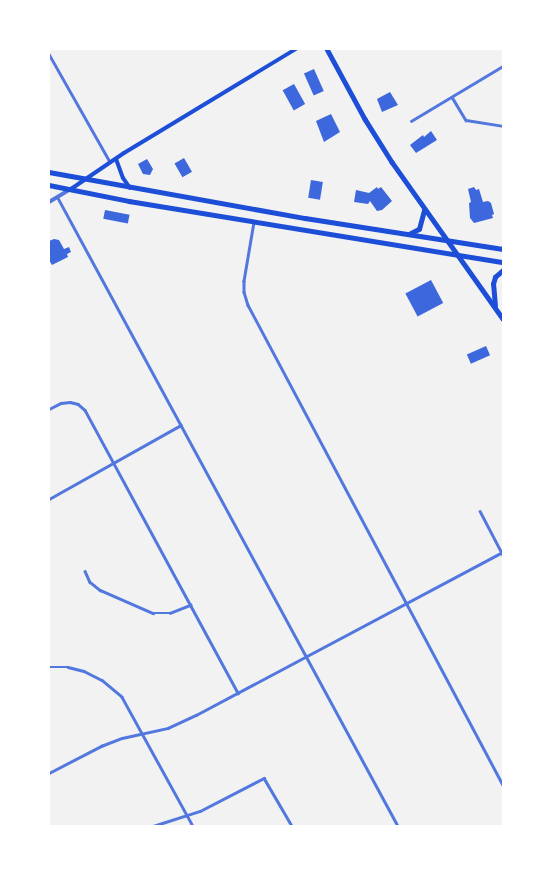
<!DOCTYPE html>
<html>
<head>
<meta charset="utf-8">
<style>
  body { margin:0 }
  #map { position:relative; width:552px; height:875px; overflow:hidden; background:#f2f2f2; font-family:Signika,sans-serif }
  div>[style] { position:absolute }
  .building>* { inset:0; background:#3d67dc; transform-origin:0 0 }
  .minor>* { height:2.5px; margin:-1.25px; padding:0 1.25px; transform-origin:1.25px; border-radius:1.25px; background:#5277de }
  .tertiary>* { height:4px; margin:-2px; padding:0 2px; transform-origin:2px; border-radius:2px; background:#5277de }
  .secondary>* { height:4px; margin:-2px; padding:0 2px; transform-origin:2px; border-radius:2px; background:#1d4ed8 }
  .primary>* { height:4.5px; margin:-2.25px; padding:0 2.25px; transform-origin:2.25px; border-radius:2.25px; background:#1d4ed8 }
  span { translate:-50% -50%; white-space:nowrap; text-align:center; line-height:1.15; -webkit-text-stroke:4px #fff; paint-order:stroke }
  .frame { position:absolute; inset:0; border:50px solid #fff; pointer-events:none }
</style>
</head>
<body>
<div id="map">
  <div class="building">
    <div style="left:314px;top:69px;width:24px;height:11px;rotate:66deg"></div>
    <div style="left:294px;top:84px;width:23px;height:13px;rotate:61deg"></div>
    <div style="clip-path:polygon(390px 92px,398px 105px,382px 112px,377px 99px)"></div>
    <div style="clip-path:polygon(331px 114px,340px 132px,324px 142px,316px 121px)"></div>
    <div style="clip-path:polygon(431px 131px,437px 140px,416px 153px,410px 145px,423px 135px,424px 137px)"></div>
    <div style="left:184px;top:158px;width:16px;height:11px;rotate:60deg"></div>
    <div style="clip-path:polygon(147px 159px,153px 169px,150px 175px,143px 174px,138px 164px)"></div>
    <div style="left:311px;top:180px;width:12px;height:18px;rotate:9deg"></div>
    <div style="clip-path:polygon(377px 187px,378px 189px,381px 187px,392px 201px,382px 210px,377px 211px,370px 201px,368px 204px,354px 202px,356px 190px,369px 193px)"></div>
    <div style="clip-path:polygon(474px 187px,476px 190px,479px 189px,483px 202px,488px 201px,491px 203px,494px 214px,492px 215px,493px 218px,474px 223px,470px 218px,469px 203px,471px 202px,468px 189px)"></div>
    <div style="left:105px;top:210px;width:25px;height:9px;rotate:11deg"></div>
    <div style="clip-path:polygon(54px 239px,59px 240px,64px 249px,69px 247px,71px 252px,67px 254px,68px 257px,52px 265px,49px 260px,49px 241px)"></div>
    <div style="left:431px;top:280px;width:26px;height:29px;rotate:62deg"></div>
    <div style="left:486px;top:346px;width:10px;height:21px;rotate:66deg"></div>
  </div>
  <div class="minor">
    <div style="left:49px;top:54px;width:124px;rotate:60.5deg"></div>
    <div style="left:452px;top:97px;width:27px;rotate:59deg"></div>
    <div style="left:466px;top:120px;width:37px;rotate:9deg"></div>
    <div style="left:411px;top:121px;width:107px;rotate:-30.9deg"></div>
    <div style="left:58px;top:198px;width:714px;rotate:61.57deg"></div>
    <div style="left:254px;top:222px;width:60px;rotate:99.6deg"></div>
    <div style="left:244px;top:281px;width:11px;rotate:90deg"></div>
    <div style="left:244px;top:292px;width:14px;rotate:73deg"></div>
    <div style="left:248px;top:305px;width:544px;rotate:62.02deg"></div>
    <div style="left:49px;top:409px;width:13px;rotate:-27deg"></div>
    <div style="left:61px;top:403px;width:9px;rotate:-6deg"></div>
    <div style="left:70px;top:402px;width:8px;rotate:14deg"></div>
    <div style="left:78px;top:404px;width:9px;rotate:41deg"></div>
    <div style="left:85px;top:410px;width:322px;rotate:61.6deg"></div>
    <div style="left:49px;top:499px;width:151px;rotate:-29.3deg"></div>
    <div style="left:480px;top:511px;width:50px;rotate:62.4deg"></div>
    <div style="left:85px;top:571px;width:12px;rotate:66deg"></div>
    <div style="left:90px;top:582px;width:13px;rotate:39deg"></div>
    <div style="left:100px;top:590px;width:58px;rotate:23.5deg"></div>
    <div style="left:153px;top:613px;width:17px"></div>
    <div style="left:170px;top:613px;width:22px;rotate:-22deg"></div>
    <div style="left:49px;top:667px;width:19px"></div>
    <div style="left:68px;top:667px;width:16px;rotate:14deg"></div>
    <div style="left:84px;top:671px;width:20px;rotate:27deg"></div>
    <div style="left:102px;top:680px;width:26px;rotate:40deg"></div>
    <div style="left:122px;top:697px;width:147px;rotate:61.2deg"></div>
    <div style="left:49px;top:773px;width:59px;rotate:-27.4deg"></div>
    <div style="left:101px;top:746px;width:22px;rotate:-21deg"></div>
    <div style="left:122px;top:738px;width:47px;rotate:-12.3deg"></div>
    <div style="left:168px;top:728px;width:31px;rotate:-25deg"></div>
    <div style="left:196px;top:715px;width:348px;rotate:-28deg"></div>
    <div style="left:153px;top:826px;width:49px;rotate:-17.7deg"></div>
    <div style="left:200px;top:811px;width:72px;rotate:-27.3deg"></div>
    <div style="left:264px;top:778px;width:56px;rotate:59.7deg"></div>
  </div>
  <div class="tertiary">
    <div style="left:49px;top:202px;width:26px;rotate:-31deg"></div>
  </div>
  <div class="secondary">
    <div style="left:116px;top:159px;width:20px;rotate:70deg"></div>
    <div style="left:123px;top:178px;width:12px;rotate:55deg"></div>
    <div style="left:71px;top:189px;width:64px;rotate:-34.2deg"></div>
    <div style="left:124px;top:153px;width:201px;rotate:-31.2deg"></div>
  </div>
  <div class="primary">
    <div style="left:327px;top:49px;width:80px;rotate:61.5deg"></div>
    <div style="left:365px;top:119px;width:51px;rotate:57.9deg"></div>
    <div style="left:392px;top:162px;width:192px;rotate:54.7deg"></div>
    <div style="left:49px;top:172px;width:260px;rotate:10.2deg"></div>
    <div style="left:305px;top:218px;width:200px;rotate:8.9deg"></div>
    <div style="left:49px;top:185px;width:82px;rotate:11.3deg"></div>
    <div style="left:129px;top:201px;width:379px;rotate:9.3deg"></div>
    <div style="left:409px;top:234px;width:11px;rotate:-27deg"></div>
    <div style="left:419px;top:229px;width:20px;rotate:-75deg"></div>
    <div style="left:495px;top:306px;width:22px;rotate:-95deg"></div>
    <div style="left:493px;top:284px;width:7px;rotate:-74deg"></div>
    <div style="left:495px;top:277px;width:11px;rotate:-41deg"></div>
  </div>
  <div class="frame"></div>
</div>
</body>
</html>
